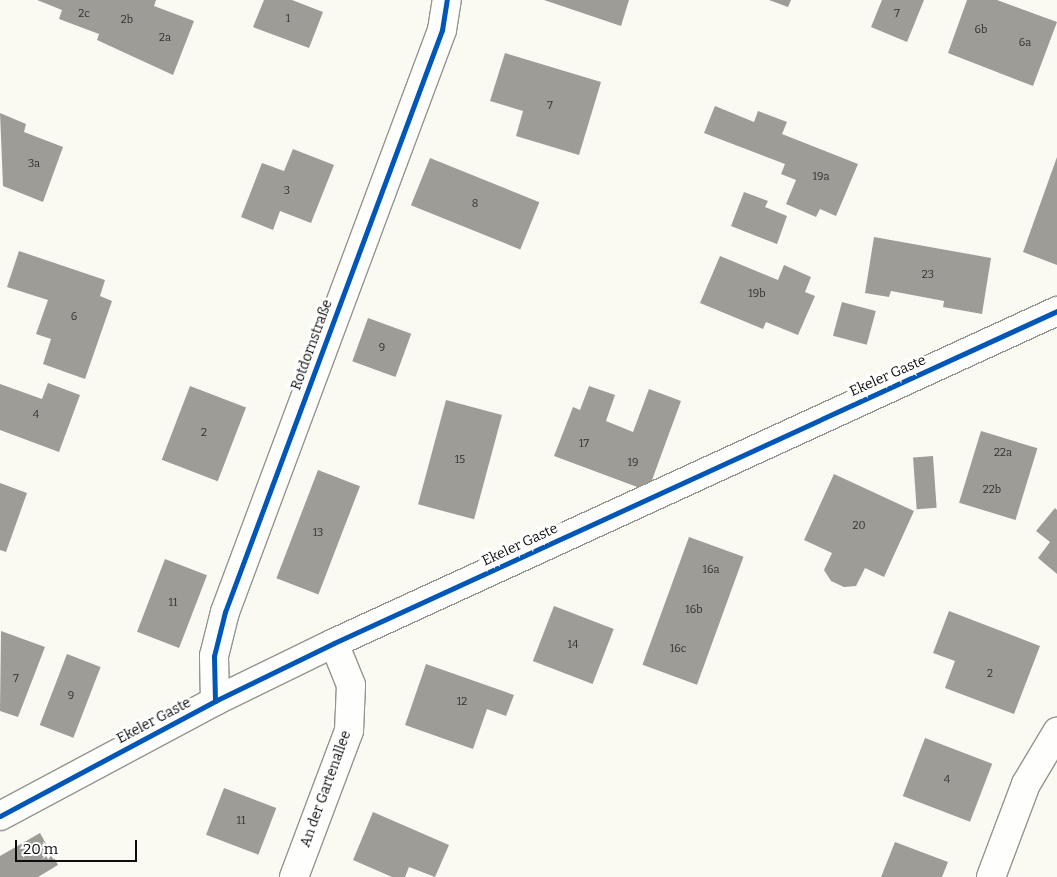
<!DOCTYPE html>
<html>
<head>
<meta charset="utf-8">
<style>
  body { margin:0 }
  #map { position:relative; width:1057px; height:877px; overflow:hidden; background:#fbfaf2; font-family:Bitter,serif }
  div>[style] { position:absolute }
  .building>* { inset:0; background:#9e9c97; transform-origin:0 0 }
  .roads { filter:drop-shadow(1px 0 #949490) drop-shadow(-1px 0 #949490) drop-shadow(0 1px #949490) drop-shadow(0 -1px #949490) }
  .minor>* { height:28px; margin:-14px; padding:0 14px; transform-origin:14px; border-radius:14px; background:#fefefd }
  .cycleway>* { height:5px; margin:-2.5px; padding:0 2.5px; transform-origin:2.5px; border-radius:2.5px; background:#0057b8 }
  span { translate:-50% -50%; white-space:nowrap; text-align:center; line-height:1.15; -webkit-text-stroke:5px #fff; paint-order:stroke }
  .number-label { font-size:11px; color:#313130 }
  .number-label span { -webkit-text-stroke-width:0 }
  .street-label { font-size:14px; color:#0d0d0d }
  .scale { position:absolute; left:15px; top:840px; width:122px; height:22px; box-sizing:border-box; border:2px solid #0d0d0d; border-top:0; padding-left:6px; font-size:15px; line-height:18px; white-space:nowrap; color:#0d0d0d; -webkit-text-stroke:4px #fff; paint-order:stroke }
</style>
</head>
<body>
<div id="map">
  <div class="building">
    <div style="clip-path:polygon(37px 0,156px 0,154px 6px,194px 21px,173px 75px,97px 40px,99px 34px,59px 19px,62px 10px)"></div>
    <div style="clip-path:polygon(264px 0,292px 0,323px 12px,309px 48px,253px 27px)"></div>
    <div style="clip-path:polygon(544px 0,629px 0,621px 26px)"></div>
    <div style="clip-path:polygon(769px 0,791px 0,788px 7px)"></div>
    <div style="clip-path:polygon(882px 0,924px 0,907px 42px,871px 27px)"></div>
    <div style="clip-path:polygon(967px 0,997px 0,1057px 22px,1033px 86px,948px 53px)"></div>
    <div style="clip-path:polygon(505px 53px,601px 82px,579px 155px,516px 136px,523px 111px,490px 101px)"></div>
    <div style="clip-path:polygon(715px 106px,754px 122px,758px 111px,787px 122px,782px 134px,858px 164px,836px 216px,820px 209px,816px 217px,786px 204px,796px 180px,781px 174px,785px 164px,704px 133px)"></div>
    <div style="clip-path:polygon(0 113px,26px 124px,24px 132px,63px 147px,43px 202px,3px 186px)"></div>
    <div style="clip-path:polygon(293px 149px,334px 165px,311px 223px,280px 211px,273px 230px,241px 217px,262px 163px,284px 171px)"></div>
    <div style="clip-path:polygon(1057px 157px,1057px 265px,1023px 252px)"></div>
    <div style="left:430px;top:158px;width:118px;height:51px;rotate:22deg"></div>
    <div style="clip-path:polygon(744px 192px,768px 201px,765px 207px,787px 216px,777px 244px,731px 226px)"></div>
    <div style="clip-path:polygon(874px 237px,991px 258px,982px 314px,943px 307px,944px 301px,891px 291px,889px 297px,865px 293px)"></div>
    <div style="clip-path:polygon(19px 251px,105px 280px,100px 296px,112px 301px,85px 379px,43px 364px,51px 339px,36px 334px,48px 300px,7px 287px)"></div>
    <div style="clip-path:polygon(720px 256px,778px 280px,784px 265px,811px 277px,805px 292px,815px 296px,798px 335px,766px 322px,763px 329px,700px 303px)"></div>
    <div style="left:842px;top:302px;width:35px;height:35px;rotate:15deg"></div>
    <div style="left:368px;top:318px;width:46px;height:46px;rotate:20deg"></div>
    <div style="clip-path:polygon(48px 383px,80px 395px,59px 452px,0 430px,0 384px,42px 399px)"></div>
    <div style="left:190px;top:386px;width:60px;height:79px;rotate:21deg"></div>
    <div style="clip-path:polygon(589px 386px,615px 395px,606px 421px,633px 432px,649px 389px,681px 401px,648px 491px,554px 456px,573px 407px,580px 410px)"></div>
    <div style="left:446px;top:400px;width:58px;height:108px;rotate:15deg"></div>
    <div style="left:981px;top:431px;width:59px;height:75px;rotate:17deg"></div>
    <div style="left:933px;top:456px;width:52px;height:20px;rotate:86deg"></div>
    <div style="left:318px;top:470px;width:45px;height:116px;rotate:21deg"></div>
    <div style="clip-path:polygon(834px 474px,914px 511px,884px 577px,865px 568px,856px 586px,844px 587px,831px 581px,824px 570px,832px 553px,804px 540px)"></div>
    <div style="clip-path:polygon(0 483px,27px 493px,6px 552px,0 550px)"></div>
    <div style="clip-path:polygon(1055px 508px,1057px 510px,1057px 574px,1038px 558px,1050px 542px,1036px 531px)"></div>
    <div style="left:689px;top:537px;width:58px;height:136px;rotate:20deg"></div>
    <div style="left:165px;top:559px;width:45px;height:78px;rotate:21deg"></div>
    <div style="left:554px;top:606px;width:64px;height:59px;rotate:21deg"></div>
    <div style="clip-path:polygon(949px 611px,1040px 646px,1014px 714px,945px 688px,955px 661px,933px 653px)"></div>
    <div style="clip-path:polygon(1px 631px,45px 647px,18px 717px,0 711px)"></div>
    <div style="left:67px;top:654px;width:36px;height:76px;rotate:21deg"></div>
    <div style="clip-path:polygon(426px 664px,514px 695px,506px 716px,487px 709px,473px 749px,405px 725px)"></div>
    <div style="left:925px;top:738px;width:72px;height:62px;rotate:21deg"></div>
    <div style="left:224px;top:788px;width:56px;height:50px;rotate:21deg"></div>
    <div style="clip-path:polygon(373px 812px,449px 845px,435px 877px,409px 867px,405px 877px,392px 877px,353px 860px)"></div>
    <div style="clip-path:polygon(40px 833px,58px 865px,38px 877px,0 877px,0 856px)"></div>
    <div style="clip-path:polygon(895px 842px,948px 862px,942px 877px,881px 877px)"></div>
  </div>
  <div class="roads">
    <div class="minor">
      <div style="left:215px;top:701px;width:45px;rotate:-91.3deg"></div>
      <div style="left:214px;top:656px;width:45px;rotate:-76deg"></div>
      <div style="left:225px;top:612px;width:621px;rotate:-69.55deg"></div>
      <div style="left:442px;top:30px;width:30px;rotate:-81deg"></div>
      <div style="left:0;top:816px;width:244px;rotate:-28.1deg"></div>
      <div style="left:215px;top:701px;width:132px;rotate:-26deg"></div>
      <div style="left:334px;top:643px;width:796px;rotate:-24.66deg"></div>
      <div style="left:294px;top:877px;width:156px;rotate:-69.4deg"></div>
      <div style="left:349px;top:731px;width:46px;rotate:-87.5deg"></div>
      <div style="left:351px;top:685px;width:45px;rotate:-112deg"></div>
      <div style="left:991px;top:877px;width:99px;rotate:-69.4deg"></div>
      <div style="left:1026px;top:784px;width:61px;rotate:-59.2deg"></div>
    </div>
  </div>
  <div class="cycleway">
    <div style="left:215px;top:701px;width:45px;rotate:-91.3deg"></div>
    <div style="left:214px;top:656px;width:45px;rotate:-76deg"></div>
    <div style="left:225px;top:612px;width:621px;rotate:-69.55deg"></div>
    <div style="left:442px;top:30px;width:30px;rotate:-81deg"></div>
    <div style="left:0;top:816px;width:244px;rotate:-28.1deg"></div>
    <div style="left:215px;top:701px;width:132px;rotate:-26deg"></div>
    <div style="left:334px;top:643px;width:796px;rotate:-24.66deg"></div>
  </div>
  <div class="number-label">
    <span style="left:84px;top:14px">2c</span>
    <span style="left:897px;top:14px">7</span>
    <span style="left:288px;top:19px">1</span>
    <span style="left:127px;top:20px">2b</span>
    <span style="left:981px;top:30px">6b</span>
    <span style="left:165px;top:38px">2a</span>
    <span style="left:1025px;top:43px">6a</span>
    <span style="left:550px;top:106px">7</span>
    <span style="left:34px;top:164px">3a</span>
    <span style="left:821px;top:177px">19a</span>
    <span style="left:287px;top:191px">3</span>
    <span style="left:475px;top:204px">8</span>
    <span style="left:928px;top:275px">23</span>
    <span style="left:757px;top:294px">19b</span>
    <span style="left:74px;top:317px">6</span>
    <span style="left:382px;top:348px">9</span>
    <span style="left:36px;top:415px">4</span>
    <span style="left:204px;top:433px">2</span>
    <span style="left:584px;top:444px">17</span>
    <span style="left:1003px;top:453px">22a</span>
    <span style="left:460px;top:460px">15</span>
    <span style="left:633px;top:463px">19</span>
    <span style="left:992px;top:490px">22b</span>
    <span style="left:859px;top:526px">20</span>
    <span style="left:318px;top:533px">13</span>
    <span style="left:711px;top:570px">16a</span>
    <span style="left:173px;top:603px">11</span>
    <span style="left:694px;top:610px">16b</span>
    <span style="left:573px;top:645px">14</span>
    <span style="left:678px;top:649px">16c</span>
    <span style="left:990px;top:674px">2</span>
    <span style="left:16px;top:679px">7</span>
    <span style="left:71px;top:696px">9</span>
    <span style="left:462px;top:702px">12</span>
    <span style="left:947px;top:780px">4</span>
    <span style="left:241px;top:821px">11</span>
  </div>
  <div class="street-label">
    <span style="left:312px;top:345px;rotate:-70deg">Rotdornstraße</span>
    <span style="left:888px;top:376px;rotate:-24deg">Ekeler Gaste</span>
    <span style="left:520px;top:545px;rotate:-25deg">Ekeler Gaste</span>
    <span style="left:154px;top:721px;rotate:-28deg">Ekeler Gaste</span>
    <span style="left:326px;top:789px;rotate:-70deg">An der Gartenallee</span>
  </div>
  <div class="scale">20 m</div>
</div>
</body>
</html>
